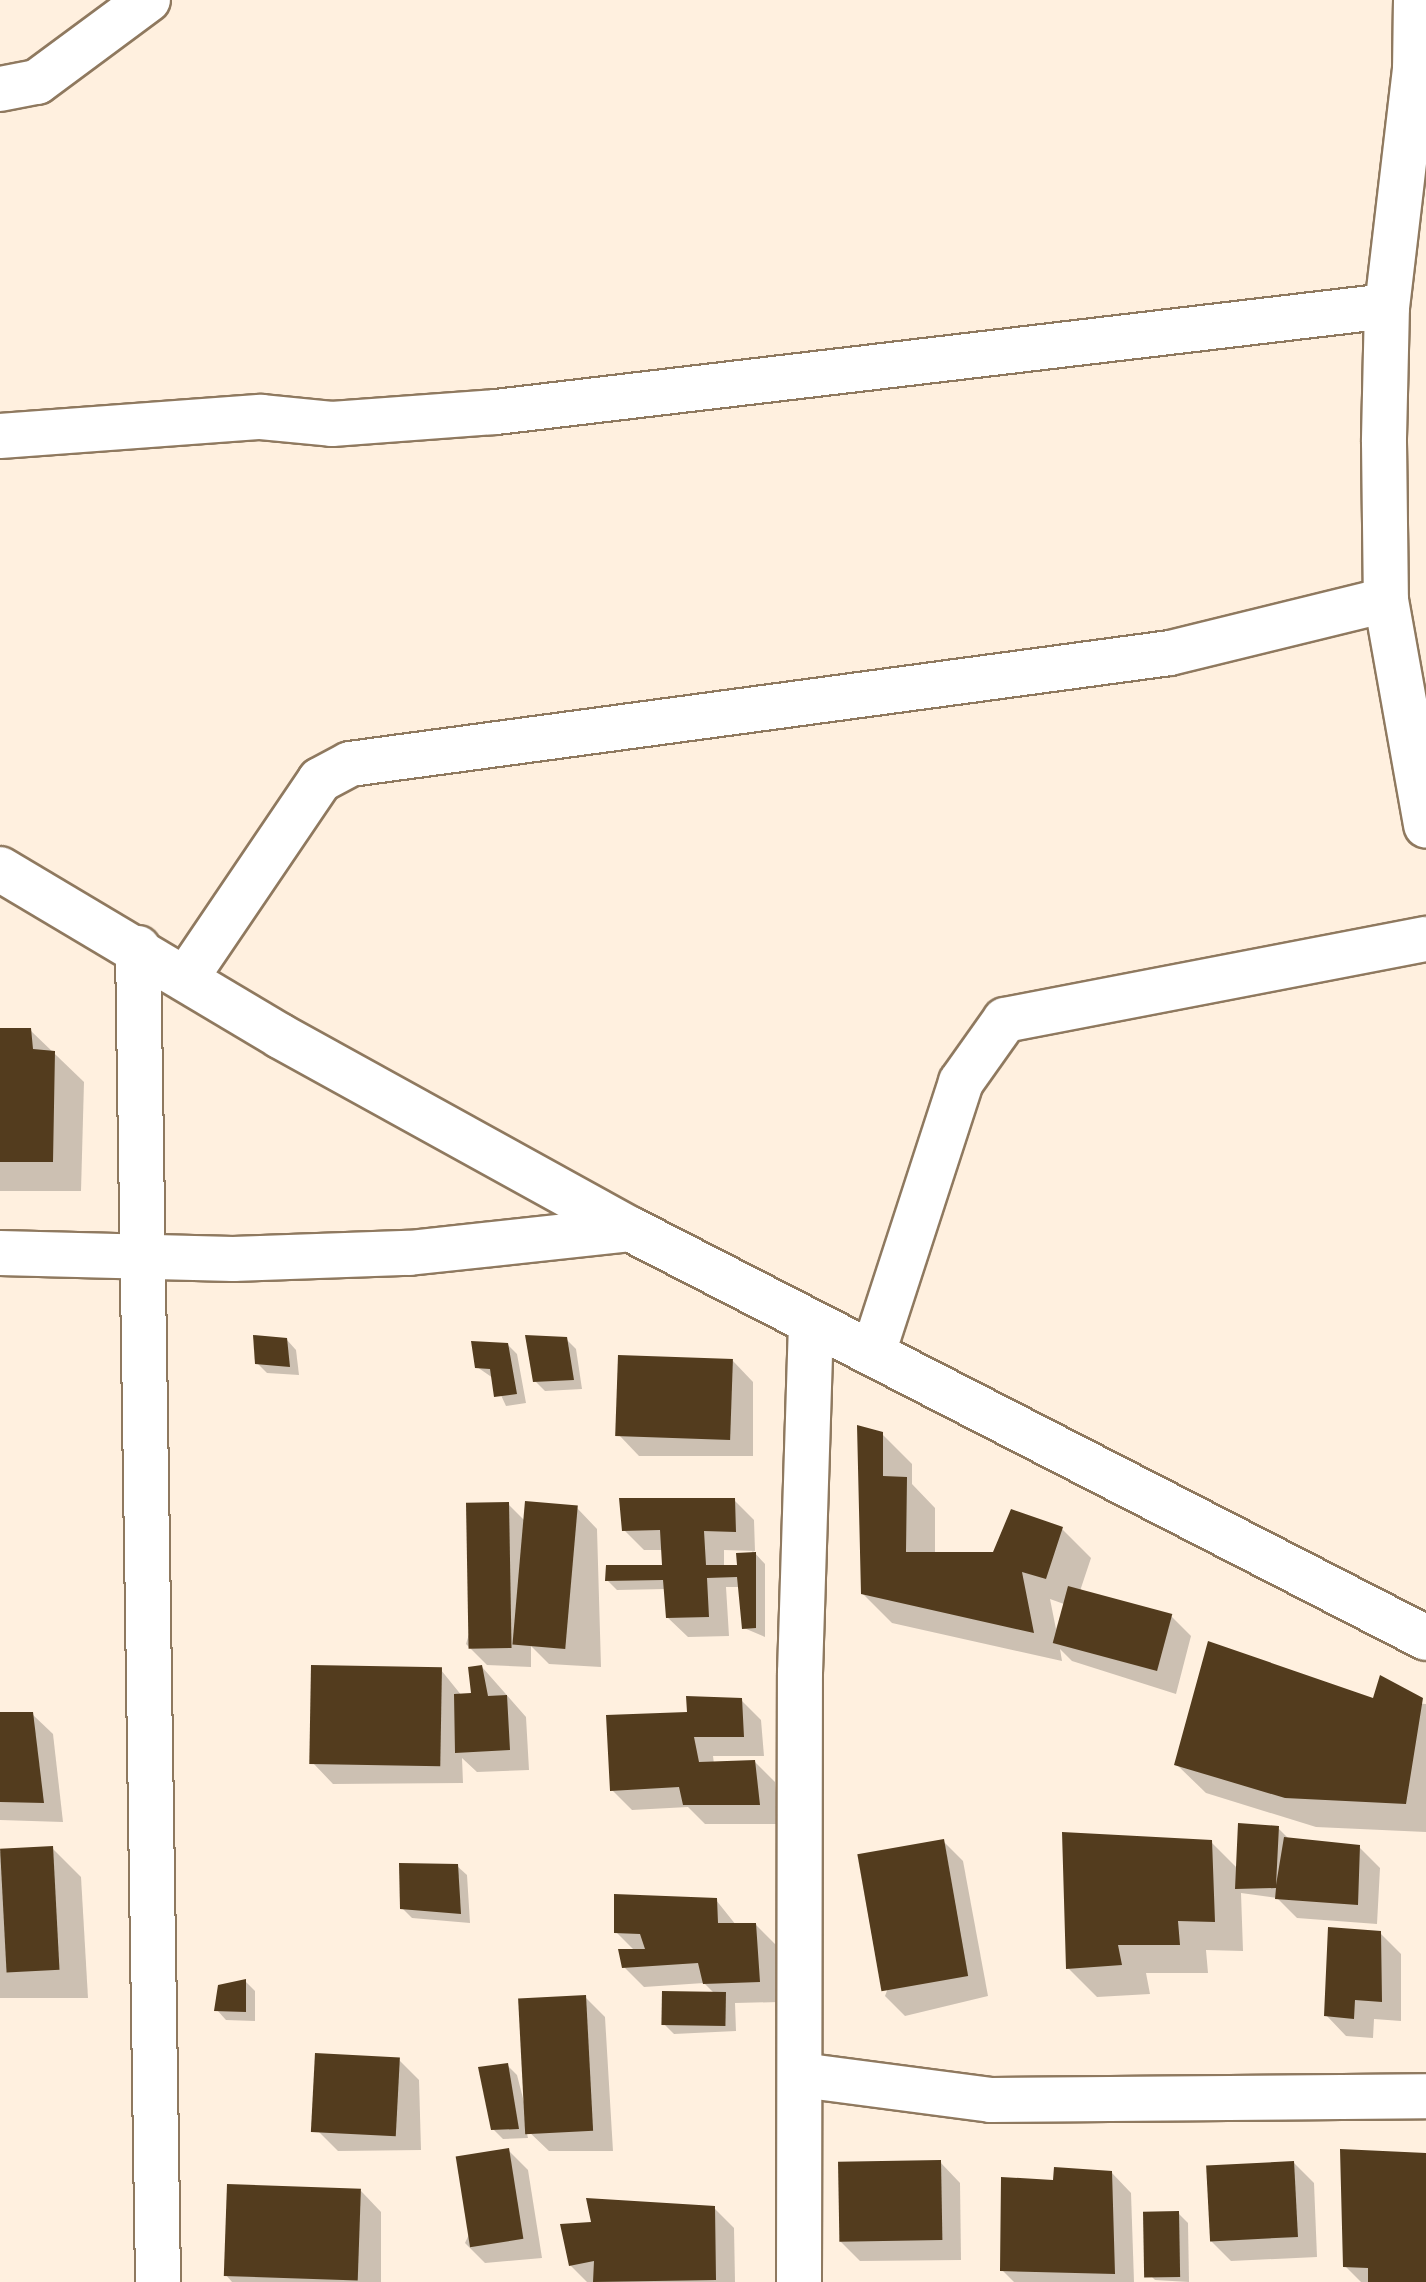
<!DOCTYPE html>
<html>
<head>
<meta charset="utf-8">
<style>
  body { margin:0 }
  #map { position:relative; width:1426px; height:2282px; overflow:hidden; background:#fff0df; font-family:Poppins,sans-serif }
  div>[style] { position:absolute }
  .shadow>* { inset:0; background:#0003 }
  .building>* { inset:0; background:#533c1e; transform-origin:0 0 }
  .roads { filter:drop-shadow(2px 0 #8f795f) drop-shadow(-2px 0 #8f795f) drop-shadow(0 2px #8f795f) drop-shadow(0 -2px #8f795f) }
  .minor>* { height:44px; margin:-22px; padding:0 22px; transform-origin:22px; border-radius:22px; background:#fff }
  span { translate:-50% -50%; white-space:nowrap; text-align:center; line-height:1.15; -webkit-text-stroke:8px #fff; paint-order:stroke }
</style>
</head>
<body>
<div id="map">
  <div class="shadow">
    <div style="clip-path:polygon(0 1030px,30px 1030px,84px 1082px,81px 1191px,0 1191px)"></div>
    <div style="clip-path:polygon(566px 1339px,576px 1349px,582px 1389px,545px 1391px,535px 1381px)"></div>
    <div style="clip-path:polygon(287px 1340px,296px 1350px,299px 1375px,267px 1373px,257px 1363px)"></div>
    <div style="clip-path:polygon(507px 1344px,517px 1354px,526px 1403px,506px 1406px,493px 1378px,477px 1367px)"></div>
    <div style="clip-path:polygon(733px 1361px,753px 1382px,753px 1456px,639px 1456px,619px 1435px)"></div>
    <div style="clip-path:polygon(evenodd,882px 1434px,912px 1464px,912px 1484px,935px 1508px,935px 1554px,994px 1554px,1062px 1529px,1091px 1558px,1080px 1591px,1171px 1616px,1191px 1636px,1176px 1694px,1072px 1661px,1060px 1649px,1062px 1661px,892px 1623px,862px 1593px,882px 1434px,1050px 1599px,1064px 1604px,1056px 1629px,1050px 1599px)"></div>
    <div style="clip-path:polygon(734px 1500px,754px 1520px,755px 1551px,724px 1550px,724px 1567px,739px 1567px,753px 1551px,765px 1564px,765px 1637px,744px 1628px,740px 1587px,726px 1587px,729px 1636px,688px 1637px,667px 1617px,666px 1589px,617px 1590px,607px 1580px,665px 1570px,663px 1550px,644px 1550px,624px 1530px)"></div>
    <div style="clip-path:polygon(508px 1504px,527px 1523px,577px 1508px,597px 1529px,601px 1667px,549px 1664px,531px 1646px,531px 1667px,487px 1665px,466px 1644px)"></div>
    <div style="clip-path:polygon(482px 1667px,526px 1717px,529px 1770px,477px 1772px,462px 1758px,463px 1783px,333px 1784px,313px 1763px,441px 1670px,462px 1696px,473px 1694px)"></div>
    <div style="clip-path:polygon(741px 1700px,761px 1720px,764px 1756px,713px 1756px,714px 1764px,755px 1762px,775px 1782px,779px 1824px,705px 1824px,688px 1807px,632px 1810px,612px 1790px,689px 1714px)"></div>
    <div style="clip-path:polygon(1374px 1700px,1426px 1704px,1426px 1832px,1316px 1827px,1206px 1793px,1176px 1764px)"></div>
    <div style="clip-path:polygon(0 1714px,32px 1714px,53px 1734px,63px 1822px,0 1820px)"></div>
    <div style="clip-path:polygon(1278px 1828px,1288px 1838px,1359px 1847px,1380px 1868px,1377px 1924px,1297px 1918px,1277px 1898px,1241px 1893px,1243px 1951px,1206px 1950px,1208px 1973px,1146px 1973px,1150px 1994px,1097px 1997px,1068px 1968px,1211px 1842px,1238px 1869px)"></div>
    <div style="clip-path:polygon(943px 1841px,963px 1861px,988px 1996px,905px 2016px,885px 1996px)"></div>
    <div style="clip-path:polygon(52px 1848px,81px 1877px,88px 1998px,0 1998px,0 1852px)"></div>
    <div style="clip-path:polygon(457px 1866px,467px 1875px,470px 1923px,412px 1918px,402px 1908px)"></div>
    <div style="clip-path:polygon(716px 1900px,736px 1925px,756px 1925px,776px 1945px,779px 2002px,735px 2003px,736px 2031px,674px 2034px,664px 2024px,715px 1994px,704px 1983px,644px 1987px,624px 1967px,635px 1951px,616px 1932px)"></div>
    <div style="clip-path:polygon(1380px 1933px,1401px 1954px,1401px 2021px,1374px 2019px,1373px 2038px,1346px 2036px,1326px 2015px)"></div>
    <div style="clip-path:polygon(245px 1981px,255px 1991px,255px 2021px,226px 2020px,217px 2010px)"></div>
    <div style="clip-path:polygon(585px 1997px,605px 2017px,613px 2151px,549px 2151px,526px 2129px,528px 2138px,503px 2139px,493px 2129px,508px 2066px,517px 2075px,528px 2118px)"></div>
    <div style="clip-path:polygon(399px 2060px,419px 2080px,421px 2150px,338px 2151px,318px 2131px)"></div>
    <div style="clip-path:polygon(508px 2150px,528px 2170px,542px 2258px,485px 2263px,465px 2243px)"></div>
    <div style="clip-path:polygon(1426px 2155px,1426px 2282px,1361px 2282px,1345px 2266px)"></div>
    <div style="clip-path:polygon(940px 2162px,960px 2183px,961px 2260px,860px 2261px,839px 2240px)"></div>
    <div style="clip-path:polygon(1294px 2163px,1314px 2183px,1317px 2257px,1231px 2261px,1211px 2241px)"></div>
    <div style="clip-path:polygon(1111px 2172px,1131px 2193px,1134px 2282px,1014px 2282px,1002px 2270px,1055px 2182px)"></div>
    <div style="clip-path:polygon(361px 2191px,381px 2212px,381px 2282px,232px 2282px,226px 2275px)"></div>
    <div style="clip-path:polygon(714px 2208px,734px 2228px,735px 2282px,587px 2282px,570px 2265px)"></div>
    <div style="clip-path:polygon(1178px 2213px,1188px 2223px,1189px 2282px,1155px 2280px,1145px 2270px)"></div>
  </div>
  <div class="building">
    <div style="clip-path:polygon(0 1028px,31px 1028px,33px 1049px,55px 1051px,53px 1162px,0 1162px)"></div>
    <div style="clip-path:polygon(253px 1335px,287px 1338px,290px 1367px,255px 1364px)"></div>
    <div style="clip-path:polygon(525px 1335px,567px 1337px,574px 1380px,533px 1382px)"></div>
    <div style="clip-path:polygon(471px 1341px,508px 1343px,517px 1394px,494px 1397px,490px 1369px,475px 1368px)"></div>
    <div style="left:618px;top:1355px;width:115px;height:81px;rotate:2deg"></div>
    <div style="clip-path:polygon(857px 1425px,883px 1432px,883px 1476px,907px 1477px,906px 1552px,993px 1552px,1011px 1509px,1063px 1527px,1046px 1579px,1022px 1572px,1034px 1633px,861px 1594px)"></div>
    <div style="clip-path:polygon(619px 1498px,735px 1498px,736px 1532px,704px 1531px,706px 1565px,737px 1565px,736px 1553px,756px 1552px,756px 1628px,742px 1629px,737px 1577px,707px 1578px,709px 1617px,666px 1618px,663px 1580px,605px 1581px,606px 1565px,662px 1565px,660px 1530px,622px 1531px)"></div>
    <div style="left:525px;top:1501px;width:53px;height:144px;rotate:5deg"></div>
    <div style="left:509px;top:1502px;width:146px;height:43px;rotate:89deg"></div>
    <div style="left:1068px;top:1586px;width:108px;height:59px;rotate:15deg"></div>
    <div style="clip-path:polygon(1208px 1641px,1373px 1698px,1380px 1675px,1423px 1698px,1406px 1804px,1285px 1798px,1174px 1765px)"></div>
    <div style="left:311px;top:1665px;width:131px;height:99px;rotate:1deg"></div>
    <div style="clip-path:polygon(482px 1665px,488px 1696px,507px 1695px,510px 1750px,455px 1753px,454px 1694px,471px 1693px,468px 1667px)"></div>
    <div style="clip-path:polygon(686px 1696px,742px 1698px,744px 1737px,694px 1737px,699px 1762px,755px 1760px,760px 1805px,683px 1805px,679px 1787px,610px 1791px,606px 1715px,687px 1712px)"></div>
    <div style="clip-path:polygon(0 1712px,33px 1712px,44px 1803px,0 1802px)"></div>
    <div style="clip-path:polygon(1238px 1823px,1279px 1826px,1276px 1885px,1284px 1837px,1360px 1845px,1358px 1905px,1275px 1899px,1276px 1888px,1235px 1889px)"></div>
    <div style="clip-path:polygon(1062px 1832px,1212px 1840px,1215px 1922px,1178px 1921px,1180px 1945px,1118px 1945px,1122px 1965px,1066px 1969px)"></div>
    <div style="left:944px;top:1839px;width:139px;height:88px;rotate:80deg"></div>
    <div style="left:53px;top:1846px;width:124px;height:53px;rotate:87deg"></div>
    <div style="clip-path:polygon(399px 1863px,458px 1864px,461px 1914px,400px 1909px)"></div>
    <div style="clip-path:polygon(614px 1894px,717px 1898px,718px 1923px,756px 1923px,760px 1982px,703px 1984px,698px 1963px,622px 1968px,618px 1949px,645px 1949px,640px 1934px,614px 1933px)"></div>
    <div style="clip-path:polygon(1328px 1927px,1381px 1931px,1382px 2002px,1355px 2000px,1354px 2019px,1324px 2016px)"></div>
    <div style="clip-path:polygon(246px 1979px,246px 2012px,214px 2011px,218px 1985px)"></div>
    <div style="left:662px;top:1991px;width:64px;height:34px;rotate:1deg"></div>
    <div style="left:586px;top:1995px;width:136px;height:68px;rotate:87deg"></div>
    <div style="left:315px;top:2053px;width:85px;height:79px;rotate:3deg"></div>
    <div style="clip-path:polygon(508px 2063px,519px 2129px,491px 2130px,478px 2067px)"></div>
    <div style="left:509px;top:2148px;width:92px;height:54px;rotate:81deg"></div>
    <div style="clip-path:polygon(1340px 2149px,1426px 2153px,1426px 2282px,1368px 2282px,1368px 2268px,1343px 2267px)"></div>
    <div style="left:941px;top:2160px;width:80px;height:103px;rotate:89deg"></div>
    <div style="left:1294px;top:2161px;width:76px;height:88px;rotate:87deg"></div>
    <div style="clip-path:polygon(1054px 2167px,1112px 2171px,1115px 2274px,1000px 2271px,1001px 2177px,1053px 2180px)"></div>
    <div style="left:227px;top:2184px;width:134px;height:92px;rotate:2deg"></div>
    <div style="clip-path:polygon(586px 2198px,715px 2206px,716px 2280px,593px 2282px,594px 2261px,569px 2266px,560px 2224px,591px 2222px)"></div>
    <div style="left:1179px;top:2211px;width:66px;height:36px;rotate:89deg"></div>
  </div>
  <div class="roads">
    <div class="minor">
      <div style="left:1416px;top:0;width:69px;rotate:90.8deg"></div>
      <div style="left:1415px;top:69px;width:239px;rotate:96.7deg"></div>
      <div style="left:1387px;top:306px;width:136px;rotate:91.3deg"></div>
      <div style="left:1384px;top:442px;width:158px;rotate:89.3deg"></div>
      <div style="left:1386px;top:600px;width:229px;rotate:79.9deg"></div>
      <div style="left:0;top:89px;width:38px;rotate:-11deg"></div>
      <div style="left:37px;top:82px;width:138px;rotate:-36.5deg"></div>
      <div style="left:0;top:436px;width:262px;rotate:-4.2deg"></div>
      <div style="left:261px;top:417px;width:71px;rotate:5.6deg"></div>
      <div style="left:332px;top:424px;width:164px;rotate:-4.2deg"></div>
      <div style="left:496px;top:412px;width:897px;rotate:-6.78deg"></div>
      <div style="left:0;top:869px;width:326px;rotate:30.8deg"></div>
      <div style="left:280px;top:1036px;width:400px;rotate:28.9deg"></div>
      <div style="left:630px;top:1229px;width:895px;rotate:27.19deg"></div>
      <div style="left:138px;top:948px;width:1334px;rotate:89.14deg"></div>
      <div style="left:186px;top:978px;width:239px;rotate:-55.9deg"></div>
      <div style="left:320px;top:780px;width:34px;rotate:-28deg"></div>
      <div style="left:350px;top:764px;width:827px;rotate:-7.71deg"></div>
      <div style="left:1170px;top:653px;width:222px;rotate:-13.8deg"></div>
      <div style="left:0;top:1253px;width:233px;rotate:1.5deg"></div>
      <div style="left:233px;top:1259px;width:176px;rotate:-2deg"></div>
      <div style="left:409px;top:1253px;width:222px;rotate:-6.2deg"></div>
      <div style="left:873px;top:1353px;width:285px;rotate:-72deg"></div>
      <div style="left:961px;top:1082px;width:76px;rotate:-54.6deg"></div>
      <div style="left:1005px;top:1020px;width:429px;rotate:-10.9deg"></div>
      <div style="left:801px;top:2075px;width:192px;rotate:7.5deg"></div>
      <div style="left:991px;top:2100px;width:435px;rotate:-0.5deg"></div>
      <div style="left:799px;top:2282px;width:609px;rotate:-89.91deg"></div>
      <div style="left:800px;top:1673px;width:347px;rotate:-88.2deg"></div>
    </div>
  </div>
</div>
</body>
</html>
